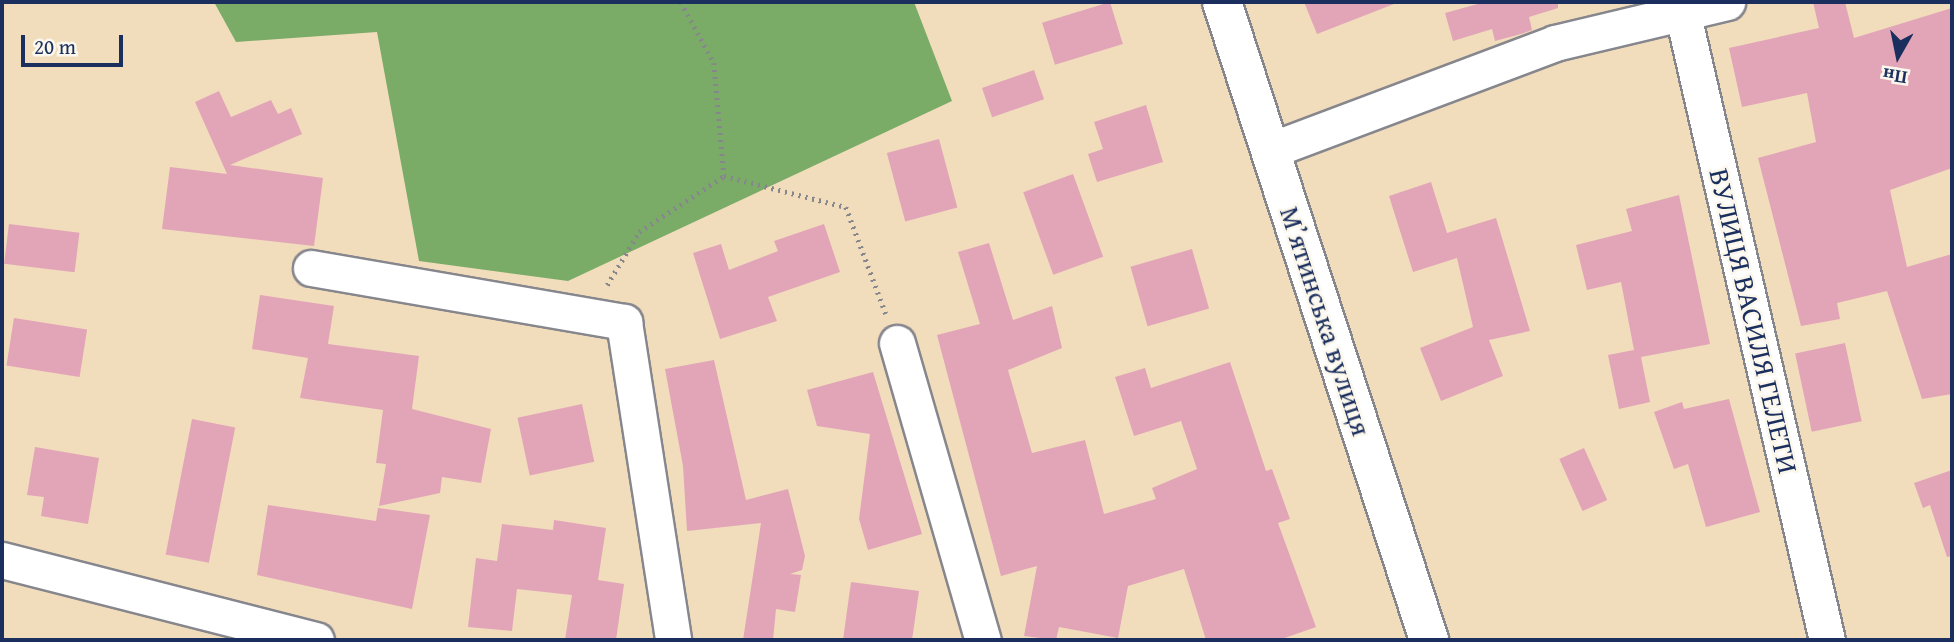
<!DOCTYPE html>
<html>
<head>
<meta charset="utf-8">
<style>
  body { margin:0 }
  #map { position:relative; width:1954px; height:642px; overflow:hidden; background:#f1dcbc; font-family:"Gentium Book Plus",serif }
  div>[style] { position:absolute }
  .forest>* { inset:0; background:#7aac67 }
  .building>* { inset:0; background:#e2a5b8; transform-origin:0 0 }
  .path>* { height:4.5px; margin-top:-2.25px; transform-origin:0; background:repeating-linear-gradient(90deg,#86868d 0 2px,transparent 0 7px) }
  .roads { filter:drop-shadow(2px 0 #86868d) drop-shadow(-2px 0 #86868d) drop-shadow(0 2px #86868d) drop-shadow(0 -2px #86868d) }
  .minor>* { height:35px; margin:-17.5px; padding:0 17.5px; transform-origin:17.5px; border-radius:17.5px; background:#fff }
  .tertiary>* { height:38px; margin:-19px; padding:0 19px; transform-origin:19px; border-radius:19px; background:#fff }
  span { translate:-50% -50%; white-space:nowrap; text-align:center; line-height:1.15; -webkit-text-stroke:5px #fbf7ec; paint-order:stroke }
  .street-label { font-size:28px; color:#1b2f5e }
  .frame { position:absolute; inset:0; border:4px solid #1b2f5e; pointer-events:none }
  .north { position:absolute; left:1863px; top:21px; width:70px; height:70px; -webkit-text-stroke:5px #fbf7ec; paint-order:stroke; rotate:189deg; font-size:19px; font-weight:700; line-height:28px; text-align:center; color:#1b2f5e }
  .north::after { content:''; display:block; margin:auto; width:24px; height:32px; background:#1b2f5e; clip-path:polygon(50% 0,100% 100%,50% 72%,0 100%) }
  .scale { position:absolute; left:21px; top:35px; width:102px; height:32px; box-sizing:border-box; border:4px solid #1b2f5e; border-top:0; padding-left:9px; font-size:21px; line-height:24px; white-space:nowrap; color:#1b2f5e; -webkit-text-stroke:5px #fbf7ec; paint-order:stroke }
</style>
</head>
<body>
<div id="map">
  <div class="forest">
    <div style="clip-path:polygon(214px 2px,914px 2px,952px 101px,568px 281px,419px 261px,377px 32px,236px 42px)"></div>
  </div>
  <div class="building">
    <div style="left:1110px;top:2px;width:44px;height:71px;rotate:73deg"></div>
    <div style="clip-path:polygon(1304px 2px,1394px 2px,1394px 4px,1317px 34px)"></div>
    <div style="clip-path:polygon(1485px 2px,1558px 2px,1558px 8px,1529px 17px,1532px 30px,1521px 34px,1495px 41px,1492px 29px,1453px 41px,1445px 13px)"></div>
    <div style="clip-path:polygon(1813px 2px,1845px 2px,1854px 38px,1952px 8px,1952px 168px,1890px 190px,1907px 267px,1952px 254px,1952px 394px,1922px 399px,1887px 291px,1837px 303px,1840px 319px,1801px 326px,1758px 158px,1816px 142px,1807px 93px,1742px 107px,1729px 48px,1819px 28px)"></div>
    <div style="left:1034px;top:70px;width:31px;height:55px;rotate:71deg"></div>
    <div style="clip-path:polygon(219px 91px,231px 117px,271px 100px,278px 114px,291px 108px,302px 134px,230px 165px,323px 178px,314px 246px,162px 229px,170px 167px,227px 174px,195px 102px)"></div>
    <div style="clip-path:polygon(1146px 105px,1163px 162px,1097px 182px,1088px 154px,1103px 149px,1094px 122px)"></div>
    <div style="left:939px;top:139px;width:71px;height:54px;rotate:75deg"></div>
    <div style="left:1073px;top:174px;width:88px;height:53px;rotate:70deg"></div>
    <div style="clip-path:polygon(1431px 182px,1447px 233px,1496px 218px,1530px 331px,1489px 340px,1503px 376px,1441px 401px,1420px 348px,1473px 327px,1457px 258px,1413px 272px,1389px 196px)"></div>
    <div style="clip-path:polygon(1679px 195px,1710px 344px,1641px 357px,1650px 402px,1619px 409px,1608px 355px,1634px 350px,1621px 282px,1587px 290px,1576px 245px,1632px 231px,1626px 209px)"></div>
    <div style="left:9px;top:224px;width:71px;height:40px;rotate:7deg"></div>
    <div style="clip-path:polygon(824px 224px,840px 272px,768px 297px,777px 321px,720px 339px,693px 253px,721px 244px,729px 270px,778px 251px,774px 241px)"></div>
    <div style="clip-path:polygon(989px 243px,1013px 320px,1052px 306px,1062px 348px,1008px 370px,1032px 453px,1085px 440px,1104px 514px,1156px 499px,1152px 488px,1197px 469px,1181px 421px,1134px 436px,1115px 377px,1145px 368px,1151px 388px,1230px 362px,1266px 471px,1272px 469px,1290px 519px,1278px 523px,1316px 627px,1279px 640px,1206px 640px,1184px 569px,1128px 586px,1118px 638px,1059px 627px,1056px 640px,1024px 636px,1037px 566px,1001px 576px,937px 335px,980px 324px,958px 252px)"></div>
    <div style="left:1192px;top:249px;width:62px;height:64px;rotate:74deg"></div>
    <div style="clip-path:polygon(260px 295px,334px 306px,328px 344px,419px 356px,412px 409px,491px 429px,481px 483px,442px 477px,440px 493px,379px 506px,386px 464px,376px 463px,383px 410px,300px 398px,308px 358px,252px 349px)"></div>
    <div style="left:14px;top:318px;width:74px;height:48px;rotate:9deg"></div>
    <div style="left:1845px;top:343px;width:80px;height:51px;rotate:78deg"></div>
    <div style="clip-path:polygon(714px 360px,746px 500px,788px 489px,805px 556px,802px 570px,790px 574px,801px 575px,795px 612px,776px 609px,773px 640px,743px 640px,761px 523px,687px 531px,683px 466px,665px 369px)"></div>
    <div style="clip-path:polygon(873px 372px,922px 534px,868px 550px,859px 519px,870px 434px,817px 426px,807px 390px)"></div>
    <div style="clip-path:polygon(1729px 399px,1760px 512px,1706px 527px,1688px 464px,1674px 469px,1654px 412px,1682px 402px,1684px 409px)"></div>
    <div style="left:582px;top:404px;width:59px;height:66px;rotate:78deg"></div>
    <div style="left:192px;top:419px;width:44px;height:138px;rotate:11deg"></div>
    <div style="clip-path:polygon(35px 447px,99px 458px,88px 524px,41px 516px,44px 497px,27px 495px)"></div>
    <div style="left:1584px;top:448px;width:57px;height:27px;rotate:66deg"></div>
    <div style="clip-path:polygon(1952px 470px,1952px 556px,1947px 557px,1930px 505px,1923px 508px,1914px 483px)"></div>
    <div style="clip-path:polygon(268px 505px,376px 521px,378px 508px,430px 515px,412px 609px,257px 575px)"></div>
    <div style="clip-path:polygon(554px 520px,606px 528px,598px 580px,624px 584px,616px 640px,565px 640px,572px 595px,517px 589px,512px 631px,468px 627px,476px 558px,497px 561px,502px 524px,553px 530px)"></div>
    <div style="clip-path:polygon(851px 582px,919px 591px,912px 640px,843px 640px)"></div>
  </div>
  <div class="path">
    <div style="left:681px;top:2px;width:69px;rotate:61.6deg"></div>
    <div style="left:714px;top:63px;width:113px;rotate:84.9deg"></div>
    <div style="left:724px;top:176px;width:126px;rotate:14.3deg"></div>
    <div style="left:846px;top:207px;width:114px;rotate:69.5deg"></div>
    <div style="left:607px;top:285px;width:62px;rotate:-58.9deg"></div>
    <div style="left:639px;top:232px;width:102px;rotate:-33.4deg"></div>
  </div>
  <div class="roads">
    <div class="minor">
      <div style="left:1680px;top:2px;width:655px;rotate:77.03deg"></div>
      <div style="left:1271px;top:150px;width:303px;rotate:-20.6deg"></div>
      <div style="left:1555px;top:43px;width:177px;rotate:-13.4deg"></div>
      <div style="left:311px;top:268px;width:318px;rotate:9.8deg"></div>
      <div style="left:624px;top:322px;width:322px;rotate:81.2deg"></div>
      <div style="left:897px;top:343px;width:309px;rotate:73.9deg"></div>
      <div style="left:2px;top:560px;width:324px;rotate:14.3deg"></div>
    </div>
    <div class="tertiary">
      <div style="left:1222px;top:2px;width:671px;rotate:72.02deg"></div>
    </div>
  </div>
  <div class="street-label">
    <span style="left:1326px;top:321px;rotate:72deg">Мʼятинська вулиця</span>
    <span style="left:1754px;top:321px;rotate:77deg">ВУЛИЦЯ ВАСИЛЯ ГЕЛЕТИ</span>
  </div>
  <div class="frame"></div>
  <div class="north">Пн</div>
  <div class="scale">20 m</div>
</div>
</body>
</html>
